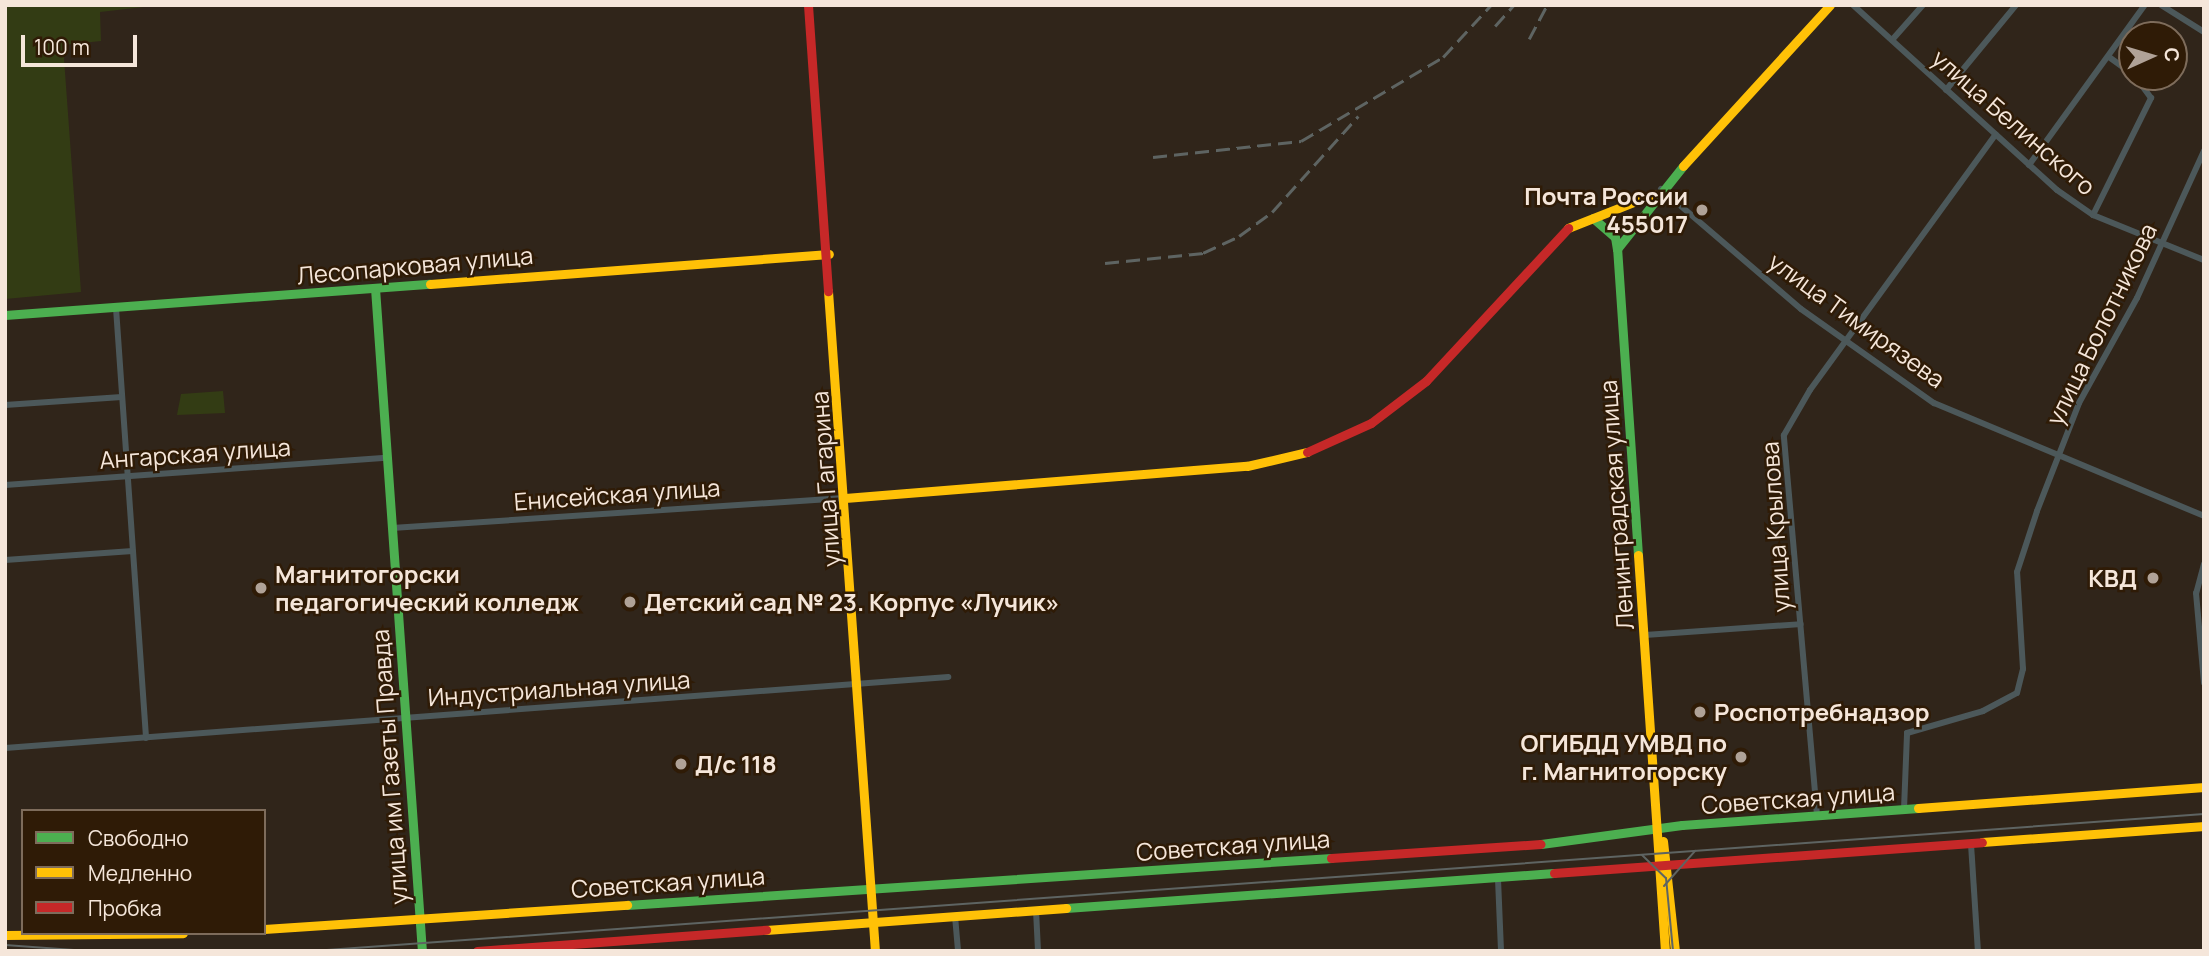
<!DOCTYPE html>
<html>
<head>
<meta charset="utf-8">
<style>
  body { margin:0 }
  #map { position:relative; width:2209px; height:956px; overflow:hidden; background:#30251a; font-family:Manrope,sans-serif }
  div>[style] { position:absolute }
  .green>* { inset:0; background:#333c14 }
  .street>* { height:6px; margin:-3px; padding:0 3px; transform-origin:3px; border-radius:3px; background:#4c585a }
  .fast>* { height:9px; margin:-4.5px; padding:0 4.5px; transform-origin:4.5px; border-radius:4.5px; background:#4caf50 }
  .slow>* { height:9px; margin:-4.5px; padding:0 4.5px; transform-origin:4.5px; border-radius:4.5px; background:#ffc107 }
  .jam>* { height:9px; margin:-4.5px; padding:0 4.5px; transform-origin:4.5px; border-radius:4.5px; background:#c62828 }
  .tram>* { height:2px; margin:-1px; padding:0 1px; transform-origin:1px; border-radius:1px; background:#5e6462 }
  .rail>* { height:2.5px; margin-top:-1.25px; transform-origin:0; background:repeating-linear-gradient(90deg,#5e6462 0 14px,transparent 0 21px) }
  .dots>* { width:19px; height:19px; translate:-50% -50%; box-sizing:border-box; border:4px solid #2f1b06; border-radius:50% }
  span { translate:-50% -50%; white-space:nowrap; text-align:center; line-height:1.15; -webkit-text-stroke:5px #2f1b06; paint-order:stroke }
  .street-label { font-size:24px; color:#f5e6da }
  .poi-label { font-size:24px; color:#f5e6da; font-weight:700 }
  .right { translate:-100% -50%; text-align:right }
  .left { translate:0 -50%; text-align:left }
  .frame { position:absolute; inset:0; border:7px solid #f5e6da; pointer-events:none }
  .legend { position:absolute; left:21px; top:809px; width:245px; height:126px; box-sizing:border-box; background:#2f1b06; border:2px solid #7e6c5b; margin:0; padding:9px 12px; list-style:none; font-size:21px; color:#f5e6da }
  .legend li { display:flex; align-items:center; gap:14px; height:35px }
  .legend b { width:35px; border:2px solid #7e6c5b }
  .north { position:absolute; left:2118px; top:21px; width:70px; height:70px; box-sizing:border-box; background:#2f1b06; border:2px solid #7e6c5b; border-radius:50%; rotate:86deg; font-size:19px; font-weight:700; line-height:28px; text-align:center; color:#f5e6da }
  .north::after { content:''; display:block; margin:auto; width:24px; height:32px; background:#b0a297; clip-path:polygon(50% 0,100% 100%,50% 72%,0 100%) }
  .scale { position:absolute; left:21px; top:35px; width:116px; height:32px; box-sizing:border-box; border:4px solid #f5e6da; border-top:0; padding-left:9px; font-size:21px; line-height:24px; white-space:nowrap; color:#f5e6da; -webkit-text-stroke:5px #2f1b06; paint-order:stroke }
</style>
</head>
<body>
<div id="map">
  <div class="green">
    <div style="clip-path:polygon(5px 5px,161px 5px,100px 12px,101px 41px,63px 45px,81px 292px,5px 299px)"></div>
    <div style="clip-path:polygon(223px 391px,225px 413px,177px 415px,181px 394px)"></div>
  </div>
  <div class="street">
    <div style="left:1853px;top:5px;width:275px;rotate:42.2deg"></div>
    <div style="left:2057px;top:190px;width:44px;rotate:34.8deg"></div>
    <div style="left:2093px;top:215px;width:120px;rotate:22.1deg"></div>
    <div style="left:2161px;top:5px;width:51px;rotate:32.1deg"></div>
    <div style="left:1892px;top:40px;width:47px;rotate:-48.5deg"></div>
    <div style="left:2109px;top:57px;width:29px;rotate:36deg"></div>
    <div style="left:1946px;top:90px;width:110px;rotate:-50.5deg"></div>
    <div style="left:2029px;top:165px;width:198px;rotate:-54.1deg"></div>
    <div style="left:1661px;top:189px;width:184px;rotate:40.6deg"></div>
    <div style="left:1801px;top:309px;width:163px;rotate:35.3deg"></div>
    <div style="left:1934px;top:403px;width:293px;rotate:22.7deg"></div>
    <div style="left:2093px;top:215px;width:131px;rotate:-63.6deg"></div>
    <div style="left:2151px;top:98px;width:26px;rotate:-126deg"></div>
    <div style="left:116px;top:308px;width:431px;rotate:86deg"></div>
    <div style="left:5px;top:405px;width:117px;rotate:-3.9deg"></div>
    <div style="left:5px;top:485px;width:382px;rotate:-4.1deg"></div>
    <div style="left:392px;top:528px;width:454px;rotate:-3.8deg"></div>
    <div style="left:5px;top:560px;width:128px;rotate:-4deg"></div>
    <div style="left:2204px;top:564px;width:30px;rotate:105deg"></div>
    <div style="left:2196px;top:593px;width:90px;rotate:84.9deg"></div>
    <div style="left:1645px;top:635px;width:156px;rotate:-4deg"></div>
    <div style="left:5px;top:748px;width:946px;rotate:-4.31deg"></div>
    <div style="left:1904px;top:809px;width:76px;rotate:-87.7deg"></div>
    <div style="left:1907px;top:733px;width:79px;rotate:-16.1deg"></div>
    <div style="left:1983px;top:711px;width:38px;rotate:-28deg"></div>
    <div style="left:2017px;top:693px;width:25px;rotate:-76deg"></div>
    <div style="left:2023px;top:669px;width:97px;rotate:-93.5deg"></div>
    <div style="left:2017px;top:572px;width:64px;rotate:-71.8deg"></div>
    <div style="left:2037px;top:511px;width:116px;rotate:-68.7deg"></div>
    <div style="left:2079px;top:403px;width:120px;rotate:-61.1deg"></div>
    <div style="left:2137px;top:298px;width:162px;rotate:-65.5deg"></div>
    <div style="left:1817px;top:815px;width:381px;rotate:-95deg"></div>
    <div style="left:1784px;top:435px;width:52px;rotate:-60deg"></div>
    <div style="left:1810px;top:390px;width:316px;rotate:-54deg"></div>
    <div style="left:1971px;top:844px;width:107px;rotate:86.3deg"></div>
    <div style="left:1498px;top:879px;width:72px;rotate:87.6deg"></div>
    <div style="left:1036px;top:910px;width:41px;rotate:87.2deg"></div>
    <div style="left:955px;top:916px;width:35px;rotate:85deg"></div>
  </div>
  <div class="fast">
    <div style="left:1593px;top:218px;width:29px;rotate:41deg"></div>
    <div style="left:1615px;top:237px;width:12px;rotate:81deg"></div>
    <div style="left:375px;top:288px;width:665px;rotate:85.95deg"></div>
    <div style="left:5px;top:315px;width:426px;rotate:-4.2deg"></div>
    <div style="left:1638px;top:555px;width:307px;rotate:-93.9deg"></div>
    <div style="left:1617px;top:249px;width:106px;rotate:-51.5deg"></div>
    <div style="left:1541px;top:844px;width:142px;rotate:-7.7deg"></div>
    <div style="left:1682px;top:825px;width:237px;rotate:-4.1deg"></div>
    <div style="left:627px;top:905px;width:706px;rotate:-3.82deg"></div>
    <div style="left:1066px;top:908px;width:489px;rotate:-4.1deg"></div>
  </div>
  <div class="slow">
    <div style="left:1683px;top:166px;width:218px;rotate:-47.6deg"></div>
    <div style="left:1568px;top:228px;width:92px;rotate:-21.6deg"></div>
    <div style="left:430px;top:284px;width:400px;rotate:-4.3deg"></div>
    <div style="left:828px;top:291px;width:662px;rotate:85.93deg"></div>
    <div style="left:845px;top:498px;width:403px;rotate:-4.6deg"></div>
    <div style="left:1247px;top:466px;width:62px;rotate:-13.1deg"></div>
    <div style="left:1638px;top:555px;width:397px;rotate:86.1deg"></div>
    <div style="left:1918px;top:808px;width:287px;rotate:-4.2deg"></div>
    <div style="left:1663px;top:841px;width:111px;rotate:83.8deg"></div>
    <div style="left:1982px;top:842px;width:223px;rotate:-4.1deg"></div>
    <div style="left:264px;top:929px;width:364px;rotate:-3.8deg"></div>
    <div style="left:766px;top:930px;width:301px;rotate:-4.2deg"></div>
    <div style="left:5px;top:935px;width:178px;rotate:-0.6deg"></div>
  </div>
  <div class="jam">
    <div style="left:808px;top:5px;width:287px;rotate:86deg"></div>
    <div style="left:1307px;top:452px;width:70px;rotate:-24.4deg"></div>
    <div style="left:1371px;top:423px;width:69px;rotate:-37.4deg"></div>
    <div style="left:1426px;top:381px;width:209px;rotate:-47.1deg"></div>
    <div style="left:1331px;top:858px;width:210px;rotate:-3.8deg"></div>
    <div style="left:1554px;top:873px;width:429px;rotate:-4.1deg"></div>
    <div style="left:477px;top:951px;width:290px;rotate:-4.2deg"></div>
  </div>
  <div class="tram">
    <div style="left:1642px;top:855px;width:33px;rotate:44deg"></div>
    <div style="left:1666px;top:878px;width:73px;rotate:84.5deg"></div>
    <div style="left:1664px;top:886px;width:47px;rotate:-48.5deg"></div>
    <div style="left:5px;top:945px;width:83px;rotate:4.1deg"></div>
    <div style="left:313px;top:951px;width:1896px;rotate:-4.14deg"></div>
  </div>
  <div class="rail">
    <div style="left:1495px;top:26px;width:28px;rotate:-48deg"></div>
    <div style="left:1529px;top:39px;width:38px;rotate:-62deg"></div>
    <div style="left:1153px;top:157px;width:149px;rotate:-6.2deg"></div>
    <div style="left:1301px;top:141px;width:165px;rotate:-30.6deg"></div>
    <div style="left:1443px;top:57px;width:71px;rotate:-47.3deg"></div>
    <div style="left:1105px;top:263px;width:99px;rotate:-5.8deg"></div>
    <div style="left:1203px;top:253px;width:40px;rotate:-25deg"></div>
    <div style="left:1239px;top:236px;width:41px;rotate:-36deg"></div>
    <div style="left:1272px;top:212px;width:129px;rotate:-48.1deg"></div>
  </div>
  <div class="dots">
    <div style="left:1702px;top:210px;background:#b0a297"></div>
    <div style="left:2153px;top:578px;background:#b0a297"></div>
    <div style="left:261px;top:588px;background:#b0a297"></div>
    <div style="left:630px;top:602px;background:#b0a297"></div>
    <div style="left:1700px;top:712px;background:#b0a297"></div>
    <div style="left:1741px;top:757px;background:#b0a297"></div>
    <div style="left:681px;top:764px;background:#b0a297"></div>
  </div>
  <div class="street-label">
    <span style="left:2014px;top:122px;rotate:41deg">улица Белинского</span>
    <span style="left:415px;top:265px;rotate:-5deg">Лесопарковая улица</span>
    <span style="left:1857px;top:320px;rotate:36deg">улица Тимирязева</span>
    <span style="left:2101px;top:324px;rotate:-64deg">улица Болотникова</span>
    <span style="left:195px;top:453px;rotate:-4deg">Ангарская улица</span>
    <span style="left:825px;top:479px;rotate:-94deg">улица Гагарина</span>
    <span style="left:617px;top:494px;rotate:-4deg">Енисейская улица</span>
    <span style="left:1616px;top:505px;rotate:-94deg">Ленинградская улица</span>
    <span style="left:1775px;top:527px;rotate:-94deg">улица Крылова</span>
    <span style="left:559px;top:688px;rotate:-4deg">Индустриальная улица</span>
    <span style="left:389px;top:767px;rotate:-94deg">улица им Газеты Правда</span>
    <span style="left:1798px;top:798px;rotate:-4deg">Советская улица</span>
    <span style="left:1233px;top:845px;rotate:-4deg">Советская улица</span>
    <span style="left:668px;top:882px;rotate:-4deg">Советская улица</span>
  </div>
  <div class="poi-label">
    <span class="right" style="left:1688px;top:210px">Почта России<br>455017</span>
    <span class="left" style="left:275px;top:588px">Магнитогорски<br>педагогический колледж</span>
    <span class="right" style="left:2137px;top:578px">КВД</span>
    <span class="left" style="left:644px;top:602px">Детский сад № 23. Корпус «Лучик»</span>
    <span class="left" style="left:1714px;top:712px">Роспотребнадзор</span>
    <span class="right" style="left:1727px;top:757px">ОГИБДД УМВД по<br>г. Магнитогорску</span>
    <span class="left" style="left:695px;top:764px">Д/с 118</span>
  </div>
  <div class="frame"></div>
  <ul class="legend">
  <li><b style="height:9px;background:#4caf50"></b>Свободно</li>
  <li><b style="height:9px;background:#ffc107"></b>Медленно</li>
  <li><b style="height:9px;background:#c62828"></b>Пробка</li>
  </ul>
  <div class="north">С</div>
  <div class="scale">100 m</div>
</div>
</body>
</html>
